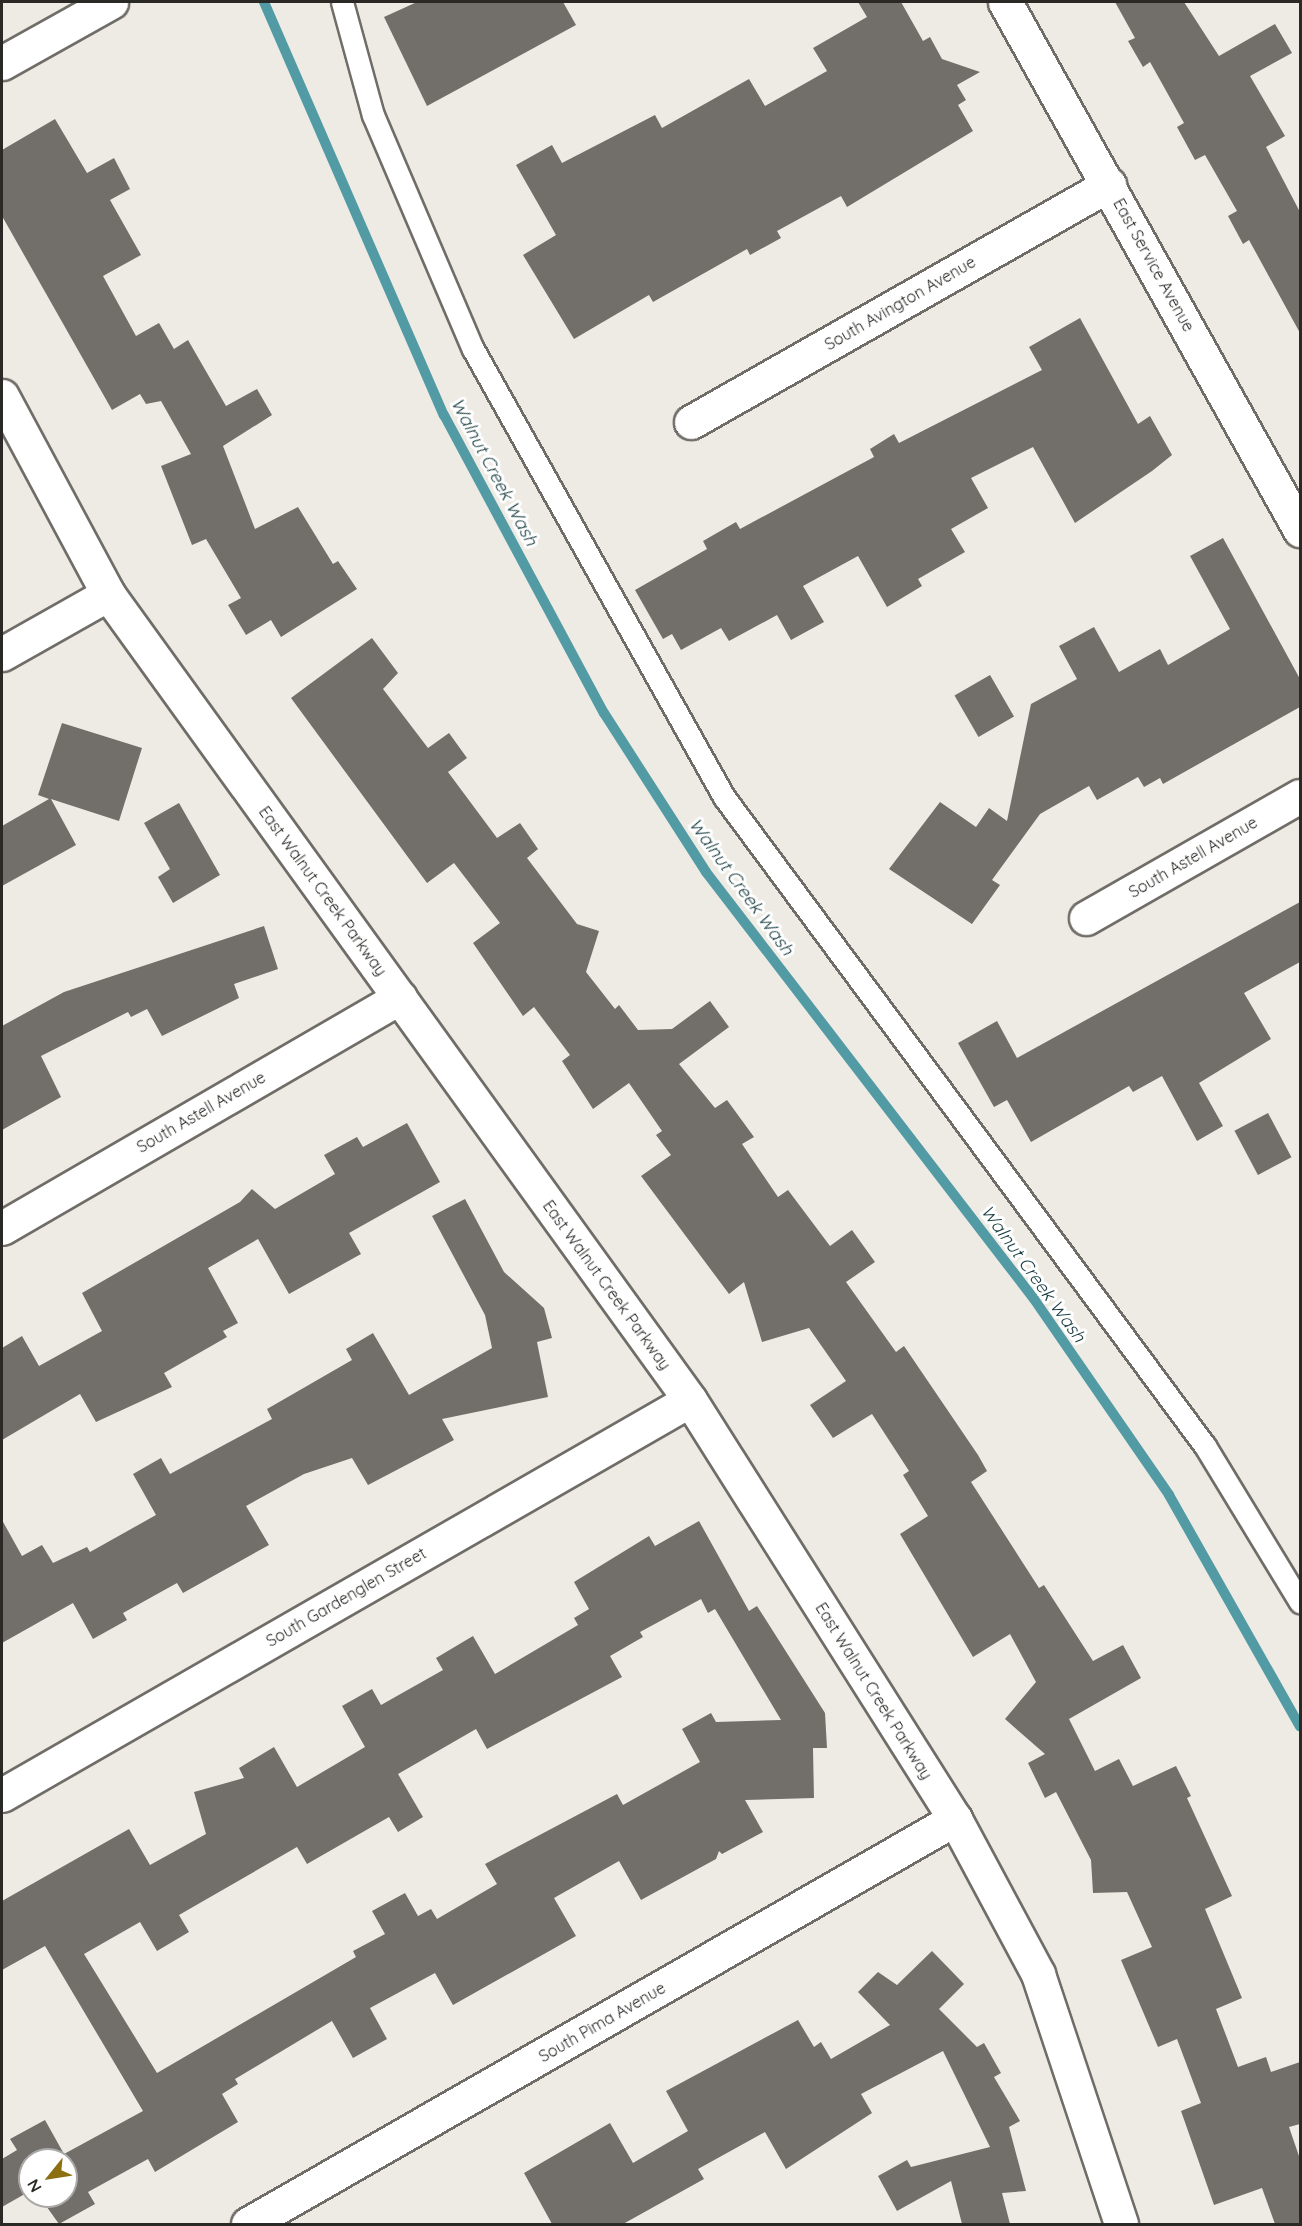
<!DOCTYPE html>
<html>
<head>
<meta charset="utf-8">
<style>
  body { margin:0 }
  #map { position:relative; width:1302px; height:2226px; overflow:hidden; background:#eeebe4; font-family:Quicksand,sans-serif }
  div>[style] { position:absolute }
  .stream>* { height:10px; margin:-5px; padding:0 5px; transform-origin:5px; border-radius:5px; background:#529ba5 }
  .building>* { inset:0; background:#726f6a; transform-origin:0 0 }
  .roads { filter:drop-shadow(2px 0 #706d68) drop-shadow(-2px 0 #706d68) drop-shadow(0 2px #706d68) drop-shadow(0 -2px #706d68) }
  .lane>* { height:21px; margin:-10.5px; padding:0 10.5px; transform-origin:10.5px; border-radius:10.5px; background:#fff }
  .street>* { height:33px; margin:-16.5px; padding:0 16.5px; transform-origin:16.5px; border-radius:16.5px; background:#fff }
  .secondary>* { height:33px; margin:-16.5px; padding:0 16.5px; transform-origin:16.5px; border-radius:16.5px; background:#fff }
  span { translate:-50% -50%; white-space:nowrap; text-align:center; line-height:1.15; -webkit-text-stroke:6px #fff; paint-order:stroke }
  .street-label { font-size:16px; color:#2a2926 }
  .water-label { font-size:18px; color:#183c41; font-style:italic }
  .frame { position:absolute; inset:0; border:3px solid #2a2926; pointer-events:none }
  .north { position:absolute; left:18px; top:2148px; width:60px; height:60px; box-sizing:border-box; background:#fff; border:2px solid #aaa9a8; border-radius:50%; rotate:240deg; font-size:16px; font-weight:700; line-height:24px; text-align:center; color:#2a2926 }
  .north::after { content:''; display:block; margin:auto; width:21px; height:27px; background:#8d6f13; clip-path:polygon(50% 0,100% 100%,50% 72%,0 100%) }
</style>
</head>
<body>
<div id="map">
  <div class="stream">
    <div style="left:264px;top:2px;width:451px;rotate:66.5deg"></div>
    <div style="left:444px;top:415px;width:338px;rotate:61.8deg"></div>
    <div style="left:604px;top:713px;width:189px;rotate:57.3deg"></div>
    <div style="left:706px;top:872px;width:538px;rotate:52.47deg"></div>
    <div style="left:1034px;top:1299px;width:238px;rotate:55.4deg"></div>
    <div style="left:1169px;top:1495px;width:266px;rotate:60.5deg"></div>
  </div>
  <div class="building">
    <div style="clip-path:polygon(417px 2px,563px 2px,576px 25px,427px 106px,384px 17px)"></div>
    <div style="clip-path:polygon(858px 2px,901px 2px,923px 41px,930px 37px,942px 59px,980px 72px,957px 85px,966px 100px,958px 105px,973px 131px,847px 207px,841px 196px,777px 231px,781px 238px,750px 255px,747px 249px,653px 302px,649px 295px,574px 339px,523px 255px,556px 235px,516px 165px,552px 145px,562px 163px,655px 115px,662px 128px,749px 79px,765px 106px,827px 71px,813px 48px,867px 17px)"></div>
    <div style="clip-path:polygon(1115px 2px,1184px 2px,1219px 56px,1275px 24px,1292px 53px,1250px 76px,1285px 136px,1266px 147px,1300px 212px,1300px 333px,1249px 240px,1243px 244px,1228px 216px,1237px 211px,1205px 155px,1195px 160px,1177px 127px,1184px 123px,1150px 62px,1143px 67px,1128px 41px,1135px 38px)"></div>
    <div style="clip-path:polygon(55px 119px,87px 173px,114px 158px,130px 189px,110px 200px,141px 255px,103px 276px,136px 336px,159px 323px,174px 349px,188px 340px,226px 406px,257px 389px,272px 415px,223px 446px,255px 529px,298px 507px,333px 564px,338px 561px,357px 589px,281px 637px,271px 620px,246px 635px,228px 605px,241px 598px,206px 539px,192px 545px,161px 466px,191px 454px,161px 401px,146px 404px,140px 394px,112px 410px,2px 216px,2px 150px)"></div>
    <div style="clip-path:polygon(1080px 318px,1138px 424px,1150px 416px,1172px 455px,1152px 471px,1075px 523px,1033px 447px,971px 478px,988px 508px,951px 529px,965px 552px,918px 579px,922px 586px,887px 607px,858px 556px,803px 586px,824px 622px,791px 640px,777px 615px,729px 641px,721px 628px,681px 650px,672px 634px,663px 639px,635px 590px,707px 549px,703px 541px,736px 522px,740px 529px,874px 457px,870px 449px,894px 434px,899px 443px,1042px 370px,1029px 347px)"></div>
    <div style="clip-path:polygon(1223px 538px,1300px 679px,1300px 707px,1163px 784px,1160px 778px,1144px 787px,1138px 777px,1097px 800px,1089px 786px,1040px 814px,992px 880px,1000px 885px,972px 924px,889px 869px,940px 802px,976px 827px,989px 808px,1007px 821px,1031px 704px,1077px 679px,1059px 646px,1094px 627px,1119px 672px,1160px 649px,1168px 665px,1230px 629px,1190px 556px)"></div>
    <div style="clip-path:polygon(372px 638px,398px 673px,383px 689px,428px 748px,449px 733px,467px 758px,448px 772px,497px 838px,520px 823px,538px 849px,527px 858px,577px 924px,599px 931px,586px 972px,615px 1009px,619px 1005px,638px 1030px,672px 1029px,710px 1001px,729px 1027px,679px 1064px,715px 1108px,727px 1100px,754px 1137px,742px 1144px,778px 1197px,788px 1190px,830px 1246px,852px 1230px,875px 1262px,846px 1282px,896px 1352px,904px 1346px,978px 1455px,987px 1471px,971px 1482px,1039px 1588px,1044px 1585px,1093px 1661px,1123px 1645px,1141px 1678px,1069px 1719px,1095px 1771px,1119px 1759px,1133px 1786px,1176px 1766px,1191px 1796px,1187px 1798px,1232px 1896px,1205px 1909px,1242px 1998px,1216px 2009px,1238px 2067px,1266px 2057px,1271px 2072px,1300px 2062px,1300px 2124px,1289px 2127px,1300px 2159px,1300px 2224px,1275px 2224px,1262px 2188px,1214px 2205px,1181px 2111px,1201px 2103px,1177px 2039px,1158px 2047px,1121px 1960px,1152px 1947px,1127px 1892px,1093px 1893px,1091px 1860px,1056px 1792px,1045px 1798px,1028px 1763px,1045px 1754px,1005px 1719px,1036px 1682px,1010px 1634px,973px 1657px,900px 1534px,928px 1516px,903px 1475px,909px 1471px,872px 1414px,833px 1438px,810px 1405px,846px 1381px,809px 1328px,762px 1342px,744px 1282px,729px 1294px,641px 1176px,671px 1155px,656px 1135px,662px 1131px,629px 1083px,593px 1109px,562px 1061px,570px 1055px,534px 1007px,523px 1016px,473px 943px,500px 923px,454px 863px,427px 883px,291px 698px)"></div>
    <div style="left:990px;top:675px;width:48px;height:41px;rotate:60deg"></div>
    <div style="clip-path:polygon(62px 723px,142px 748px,119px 821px,51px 799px,76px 845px,2px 886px,2px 826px,49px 799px,38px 795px)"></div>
    <div style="clip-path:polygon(179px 803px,220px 875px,173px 903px,158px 877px,170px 869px,144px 823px)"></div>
    <div style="clip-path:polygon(1300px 902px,1300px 962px,1244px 993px,1271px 1039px,1199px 1083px,1223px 1126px,1197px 1141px,1162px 1076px,1133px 1092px,1129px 1086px,1031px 1142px,1007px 1100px,994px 1107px,958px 1043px,997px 1021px,1017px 1058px)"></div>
    <div style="clip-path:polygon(264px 926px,278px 969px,234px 984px,239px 998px,162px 1036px,147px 1009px,131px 1017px,128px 1012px,41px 1056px,61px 1097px,2px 1130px,2px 1026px,64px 992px)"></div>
    <div style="left:1268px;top:1113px;width:50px;height:38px;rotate:62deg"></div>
    <div style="clip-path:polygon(407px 1123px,440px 1182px,349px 1233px,361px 1254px,289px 1294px,258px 1239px,208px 1268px,238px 1323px,223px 1331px,227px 1337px,164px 1373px,172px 1387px,96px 1422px,80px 1394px,2px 1440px,2px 1348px,22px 1336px,39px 1366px,102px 1331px,82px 1293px,240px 1202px,252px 1189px,275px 1209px,335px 1174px,324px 1155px,357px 1137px,363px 1147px)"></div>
    <div style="clip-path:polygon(465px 1199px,504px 1272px,544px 1308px,552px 1338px,537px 1342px,548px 1397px,442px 1419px,454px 1440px,368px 1485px,352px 1458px,304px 1474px,246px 1506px,269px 1545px,183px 1593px,177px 1583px,123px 1613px,127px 1620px,93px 1639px,73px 1603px,2px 1643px,2px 1520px,22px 1556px,42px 1545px,53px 1563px,87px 1547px,90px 1552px,156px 1515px,133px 1474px,161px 1458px,170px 1474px,272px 1419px,267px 1409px,352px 1360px,346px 1349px,373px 1333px,409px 1395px,492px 1348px,485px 1315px,432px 1216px)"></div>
    <div style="clip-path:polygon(evenodd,699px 1521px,749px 1611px,757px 1606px,825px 1713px,827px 1748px,813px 1748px,814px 1798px,745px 1800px,763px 1832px,722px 1854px,719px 1851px,716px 1859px,641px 1900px,619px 1861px,554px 1898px,576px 1936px,453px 2005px,435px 1973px,370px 2008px,387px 2039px,353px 2058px,332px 2021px,235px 2079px,238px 2084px,222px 2094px,238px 2122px,155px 2172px,148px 2159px,88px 2192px,95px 2204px,59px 2224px,39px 2196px,66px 2196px,66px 2160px,30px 2160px,30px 2191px,2px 2207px,2px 2159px,17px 2150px,10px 2139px,45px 2120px,64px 2154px,143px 2111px,45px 1946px,2px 1970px,2px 1901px,129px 1829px,150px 1865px,206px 1834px,194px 1792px,244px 1778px,239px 1768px,274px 1747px,297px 1787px,365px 1747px,342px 1706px,372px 1689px,381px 1705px,443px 1670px,436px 1658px,473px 1636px,495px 1674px,578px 1625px,574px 1618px,589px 1609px,574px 1582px,649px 1536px,655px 1546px,699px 1521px,701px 1599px,708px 1613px,715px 1609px,781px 1720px,716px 1722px,711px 1713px,682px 1729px,700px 1762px,623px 1805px,617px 1794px,485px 1864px,497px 1884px,437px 1919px,431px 1909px,418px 1916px,405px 1893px,372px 1911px,385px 1934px,353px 1951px,356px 1957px,157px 2073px,84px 1954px,140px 1922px,157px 1951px,189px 1932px,179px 1915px,297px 1847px,307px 1864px,389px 1817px,398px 1832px,423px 1817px,398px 1774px,476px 1729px,487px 1749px,622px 1677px,610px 1656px,643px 1637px,640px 1632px,701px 1599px)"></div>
    <div style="clip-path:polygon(932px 1951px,964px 1984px,939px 2009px,977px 2047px,984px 2043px,1001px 2073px,994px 2077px,1020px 2121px,1009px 2127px,1026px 2191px,1002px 2193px,1010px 2224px,962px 2224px,951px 2181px,897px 2211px,878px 2176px,907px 2160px,911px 2167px,990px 2147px,943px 2051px,861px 2094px,872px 2113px,786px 2169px,765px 2132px,698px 2169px,704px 2179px,623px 2224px,552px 2224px,524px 2173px,610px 2123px,633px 2163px,688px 2131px,666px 2091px,798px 2020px,814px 2047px,821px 2042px,831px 2059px,890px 2025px,858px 1992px,878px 1972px,897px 1985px)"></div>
  </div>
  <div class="roads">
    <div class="lane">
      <div style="left:342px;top:2px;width:117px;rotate:74.7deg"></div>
      <div style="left:373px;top:115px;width:254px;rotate:66.9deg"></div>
      <div style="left:473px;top:349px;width:514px;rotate:60.74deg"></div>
      <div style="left:724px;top:797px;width:808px;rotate:53.46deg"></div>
      <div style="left:1205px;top:1446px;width:183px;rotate:58.7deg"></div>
    </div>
    <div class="street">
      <div style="left:1005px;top:2px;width:605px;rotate:60.81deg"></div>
      <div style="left:2px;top:396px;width:225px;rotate:61.8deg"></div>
      <div style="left:108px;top:594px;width:994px;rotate:54.17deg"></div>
      <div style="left:690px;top:1400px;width:496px;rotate:57.7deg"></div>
      <div style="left:955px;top:1819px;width:176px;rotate:61.8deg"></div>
      <div style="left:1038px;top:1974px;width:263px;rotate:71.6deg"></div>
      <div style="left:691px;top:422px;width:481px;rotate:-29.6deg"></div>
      <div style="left:2px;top:654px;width:122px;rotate:-29.5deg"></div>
      <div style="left:1086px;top:918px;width:246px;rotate:-29.7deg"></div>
      <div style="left:2px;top:1228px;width:460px;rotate:-30.1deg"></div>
      <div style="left:2px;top:1795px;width:793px;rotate:-29.86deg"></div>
      <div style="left:248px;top:2224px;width:815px;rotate:-29.81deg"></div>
    </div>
    <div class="secondary">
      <div style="left:2px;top:63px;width:125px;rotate:-29.2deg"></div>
    </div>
  </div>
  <div class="street-label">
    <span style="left:1154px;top:265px;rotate:61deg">East Service Avenue</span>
    <span style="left:900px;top:303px;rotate:-30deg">South Avington Avenue</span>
    <span style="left:1193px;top:857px;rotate:-30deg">South Astell Avenue</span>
    <span style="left:323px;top:891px;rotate:54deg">East Walnut Creek Parkway</span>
    <span style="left:201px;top:1112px;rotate:-30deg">South Astell Avenue</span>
    <span style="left:607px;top:1285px;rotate:54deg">East Walnut Creek Parkway</span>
    <span style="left:346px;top:1597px;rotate:-30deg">South Gardenglen Street</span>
    <span style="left:874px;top:1691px;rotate:58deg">East Walnut Creek Parkway</span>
    <span style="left:602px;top:2022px;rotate:-30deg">South Pima Avenue</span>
  </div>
  <div class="water-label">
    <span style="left:494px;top:472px;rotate:62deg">Walnut Creek Wash</span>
    <span style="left:741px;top:887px;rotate:54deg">Walnut Creek Wash</span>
    <span style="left:1033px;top:1274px;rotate:54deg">Walnut Creek Wash</span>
  </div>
  <div class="frame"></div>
  <div class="north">N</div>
</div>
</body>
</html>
